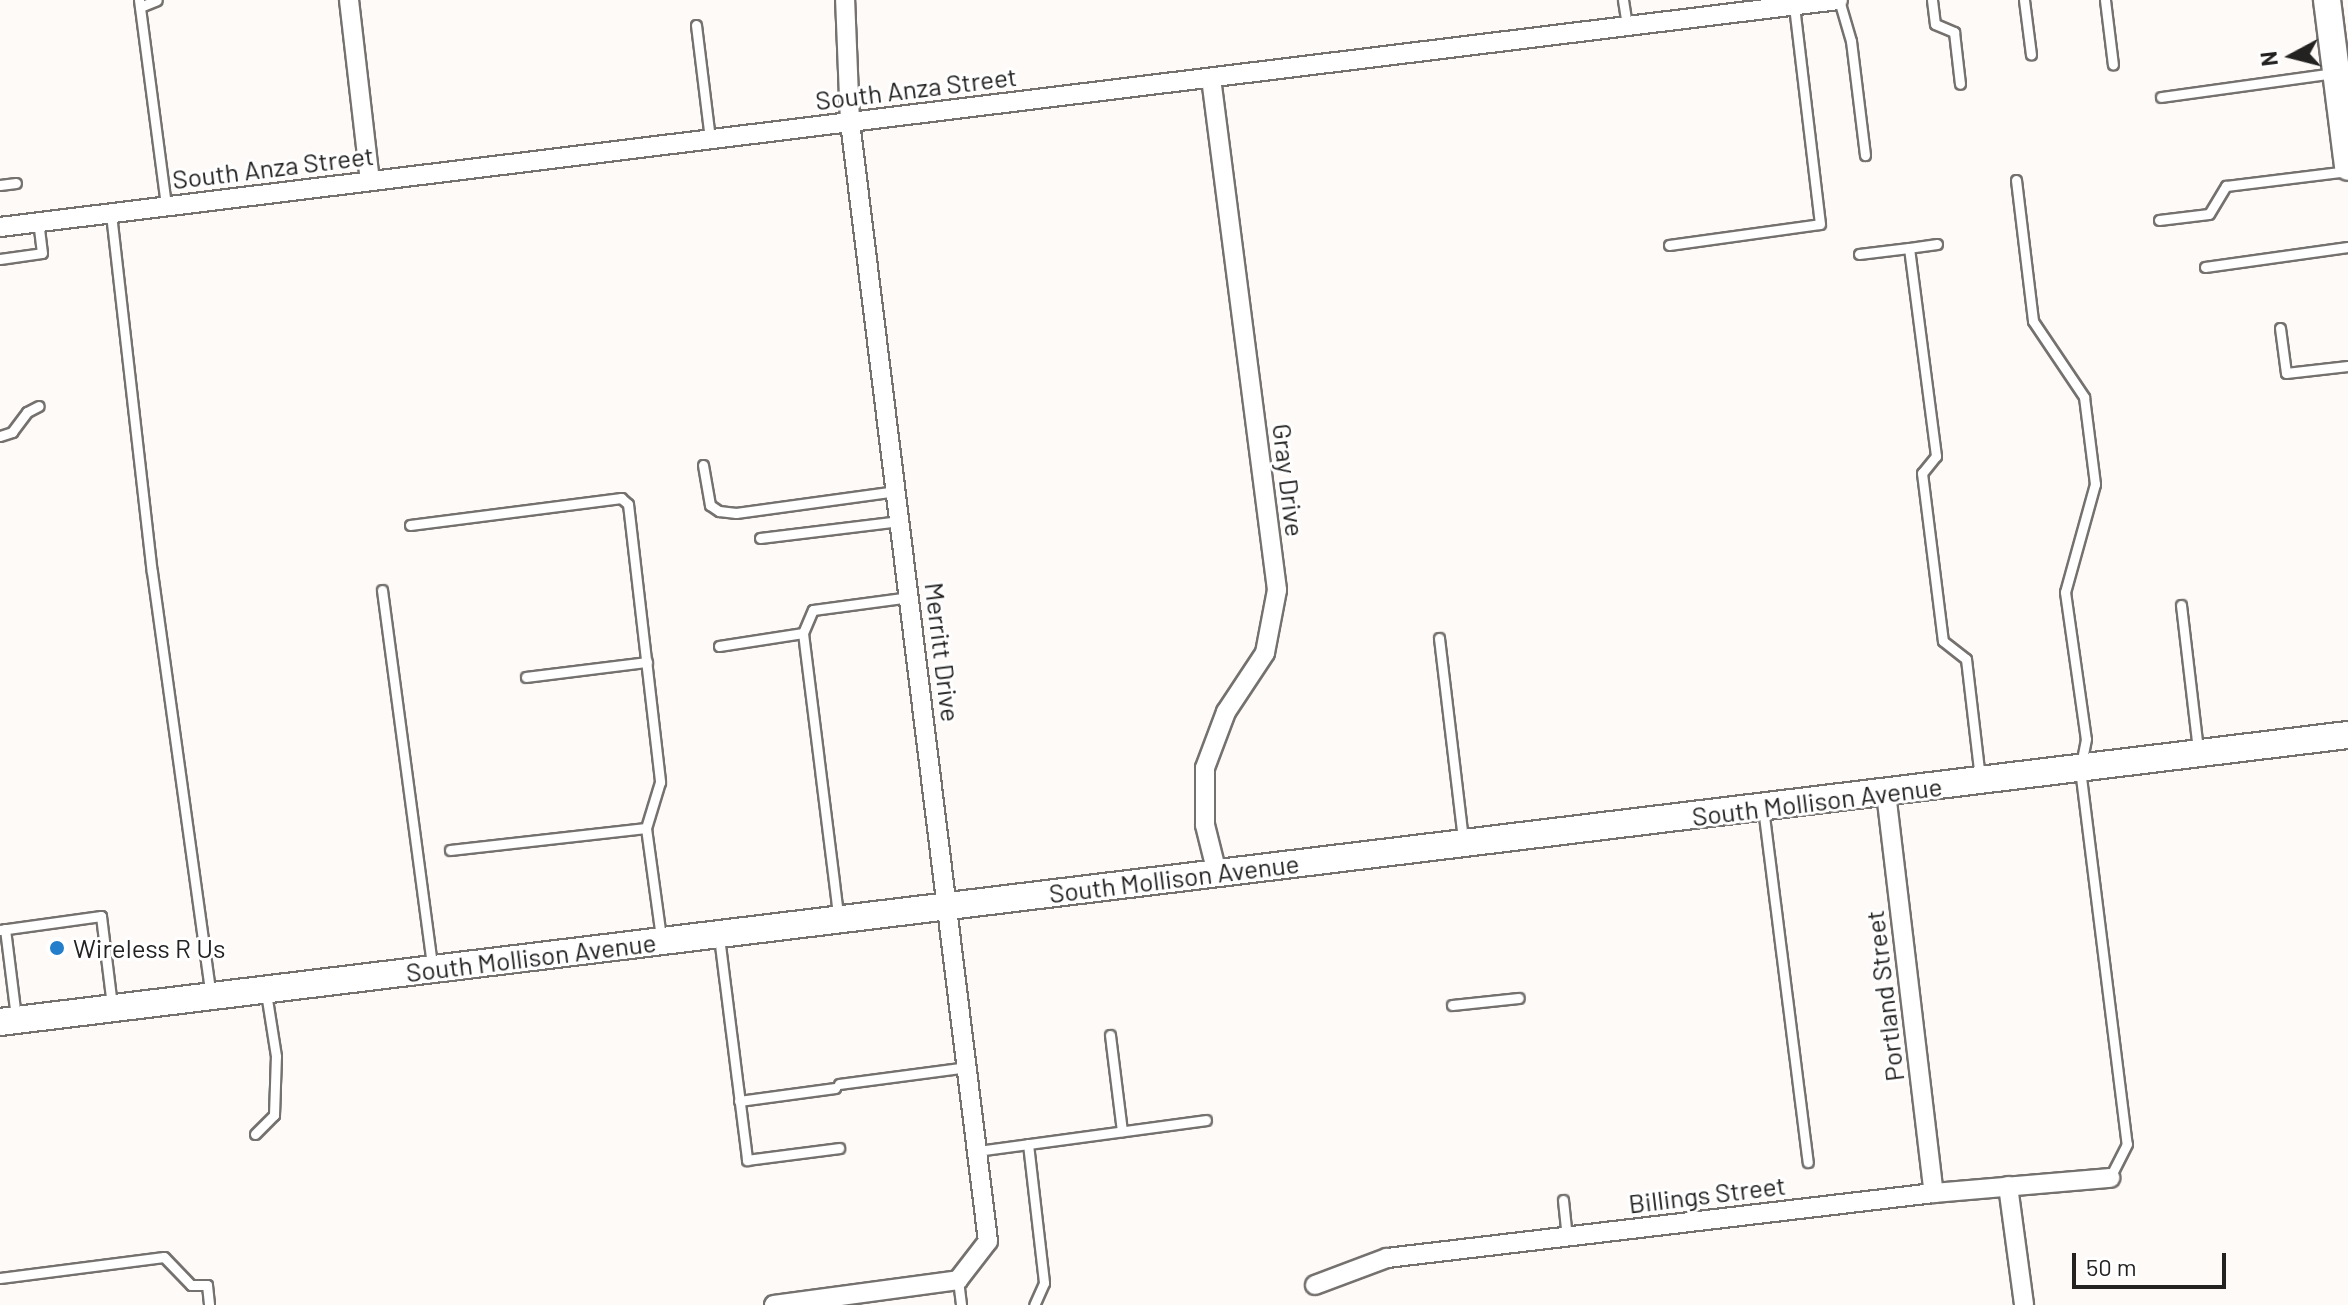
<!DOCTYPE html>
<html>
<head>
<meta charset="utf-8">
<style>
  body { margin:0 }
  #map { position:relative; width:2348px; height:1305px; overflow:hidden; background:#fdfaf8; font-family:Barlow,sans-serif }
  div>[style] { position:absolute }
  .roads { filter:drop-shadow(2px 0 #74716f) drop-shadow(-2px 0 #74716f) drop-shadow(0 2px #74716f) drop-shadow(0 -2px #74716f) }
  .service>* { height:9px; margin:-4.5px; padding:0 4.5px; transform-origin:4.5px; border-radius:4.5px; background:#fff }
  .minor>* { height:18px; margin:-9px; padding:0 9px; transform-origin:9px; border-radius:9px; background:#fff }
  .secondary>* { height:26px; margin:-13px; padding:0 13px; transform-origin:13px; border-radius:13px; background:#fff }
  .dots>* { width:22px; height:22px; translate:-50% -50%; box-sizing:border-box; border:4px solid #fff; border-radius:50% }
  span { translate:-50% -50%; white-space:nowrap; text-align:center; line-height:1.15; -webkit-text-stroke:6px #fff; paint-order:stroke }
  .street-label { font-size:26px; color:#232221 }
  .poi-label { font-size:26px; color:#232221 }
  .left { translate:0 -50%; text-align:left }
  .north { position:absolute; left:2252px; top:16px; width:80px; height:80px; -webkit-text-stroke:6px #fff; paint-order:stroke; rotate:263deg; font-size:22px; font-weight:700; line-height:32px; text-align:center; color:#232221 }
  .north::after { content:''; display:block; margin:auto; width:28px; height:36px; background:#232221; clip-path:polygon(50% 0,100% 100%,50% 72%,0 100%) }
  .scale { position:absolute; left:2072px; top:1253px; width:154px; height:36px; box-sizing:border-box; border:4px solid #232221; border-top:0; padding-left:10px; font-size:24px; line-height:28px; white-space:nowrap; color:#232221; -webkit-text-stroke:6px #fff; paint-order:stroke }
</style>
</head>
<body>
<div id="map">
  <div class="roads">
    <div class="service">
      <div style="left:139px;top:0;width:208px;rotate:82.5deg"></div>
      <div style="left:1623px;top:0;width:26px;rotate:81deg"></div>
      <div style="left:1839px;top:0;width:43px;rotate:73.7deg"></div>
      <div style="left:1851px;top:41px;width:115px;rotate:83deg"></div>
      <div style="left:1932px;top:0;width:24px;rotate:83deg"></div>
      <div style="left:1935px;top:24px;width:21px;rotate:23deg"></div>
      <div style="left:1954px;top:32px;width:52px;rotate:83.4deg"></div>
      <div style="left:2024px;top:0;width:55px;rotate:82.7deg"></div>
      <div style="left:2105px;top:0;width:65px;rotate:83deg"></div>
      <div style="left:140px;top:7px;width:18px;rotate:-22deg"></div>
      <div style="left:696px;top:25px;width:115px;rotate:83deg"></div>
      <div style="left:2161px;top:97px;width:174px;rotate:-7.9deg"></div>
      <div style="left:2016px;top:180px;width:142px;rotate:83.1deg"></div>
      <div style="left:2033px;top:321px;width:92px;rotate:56.1deg"></div>
      <div style="left:2084px;top:397px;width:88px;rotate:82.8deg"></div>
      <div style="left:2095px;top:484px;width:112px;rotate:105.5deg"></div>
      <div style="left:2065px;top:592px;width:148px;rotate:81.9deg"></div>
      <div style="left:2086px;top:739px;width:31px;rotate:101deg"></div>
      <div style="left:2080px;top:769px;width:378px;rotate:82.9deg"></div>
      <div style="left:2127px;top:1144px;width:38px;rotate:117deg"></div>
      <div style="left:0;top:185px;width:16px;rotate:-7deg"></div>
      <div style="left:111px;top:214px;width:360px;rotate:83.5deg"></div>
      <div style="left:152px;top:572px;width:428px;rotate:82.1deg"></div>
      <div style="left:2159px;top:220px;width:50px;rotate:-6.8deg"></div>
      <div style="left:2209px;top:214px;width:33px;rotate:-59deg"></div>
      <div style="left:2226px;top:186px;width:123px;rotate:-7deg"></div>
      <div style="left:1937px;top:244px;width:28px;rotate:172deg"></div>
      <div style="left:1909px;top:248px;width:210px;rotate:82.6deg"></div>
      <div style="left:1936px;top:456px;width:22px;rotate:129deg"></div>
      <div style="left:1922px;top:473px;width:169px;rotate:82.9deg"></div>
      <div style="left:1943px;top:641px;width:29px;rotate:38deg"></div>
      <div style="left:1966px;top:659px;width:120px;rotate:83.3deg"></div>
      <div style="left:1669px;top:245px;width:152px;rotate:-7.9deg"></div>
      <div style="left:1820px;top:224px;width:221px;rotate:-96.8deg"></div>
      <div style="left:1859px;top:254px;width:50px;rotate:-6.8deg"></div>
      <div style="left:0;top:259px;width:42px;rotate:-8.1deg"></div>
      <div style="left:42px;top:253px;width:31px;rotate:-97deg"></div>
      <div style="left:2205px;top:267px;width:144px;rotate:-8deg"></div>
      <div style="left:2280px;top:328px;width:45px;rotate:82.4deg"></div>
      <div style="left:2286px;top:373px;width:62px;rotate:-6.4deg"></div>
      <div style="left:0;top:436px;width:13px;rotate:-18deg"></div>
      <div style="left:12px;top:432px;width:25px;rotate:-53deg"></div>
      <div style="left:27px;top:412px;width:13px;rotate:-27deg"></div>
      <div style="left:703px;top:465px;width:41px;rotate:80.1deg"></div>
      <div style="left:710px;top:505px;width:11px;rotate:34deg"></div>
      <div style="left:719px;top:511px;width:17px;rotate:7deg"></div>
      <div style="left:736px;top:513px;width:162px;rotate:-7.8deg"></div>
      <div style="left:410px;top:525px;width:213px;rotate:-7.3deg"></div>
      <div style="left:621px;top:498px;width:9px;rotate:41deg"></div>
      <div style="left:628px;top:504px;width:280px;rotate:83.4deg"></div>
      <div style="left:660px;top:782px;width:48px;rotate:106.9deg"></div>
      <div style="left:646px;top:828px;width:111px;rotate:82.2deg"></div>
      <div style="left:760px;top:538px;width:141px;rotate:-6.9deg"></div>
      <div style="left:382px;top:590px;width:379px;rotate:82.4deg"></div>
      <div style="left:2181px;top:605px;width:146px;rotate:83.3deg"></div>
      <div style="left:803px;top:633px;width:25px;rotate:-67deg"></div>
      <div style="left:813px;top:610px;width:98px;rotate:-7.6deg"></div>
      <div style="left:1439px;top:638px;width:203px;rotate:83.2deg"></div>
      <div style="left:719px;top:646px;width:85px;rotate:-8.8deg"></div>
      <div style="left:803px;top:633px;width:285px;rotate:82.9deg"></div>
      <div style="left:526px;top:677px;width:122px;rotate:-7.1deg"></div>
      <div style="left:1763px;top:808px;width:357px;rotate:82.8deg"></div>
      <div style="left:450px;top:850px;width:197px;rotate:-6.4deg"></div>
      <div style="left:5px;top:929px;width:89px;rotate:82.9deg"></div>
      <div style="left:0;top:930px;width:102px;rotate:-7.9deg"></div>
      <div style="left:101px;top:916px;width:91px;rotate:83deg"></div>
      <div style="left:719px;top:937px;width:225px;rotate:82.8deg"></div>
      <div style="left:747px;top:1160px;width:93px;rotate:-7.4deg"></div>
      <div style="left:1452px;top:1005px;width:67px;rotate:-6deg"></div>
      <div style="left:1110px;top:1035px;width:97px;rotate:82.9deg"></div>
      <div style="left:839px;top:1084px;width:130px;rotate:-7.5deg"></div>
      <div style="left:739px;top:1101px;width:97px;rotate:-7.7deg"></div>
      <div style="left:255px;top:1134px;width:27px;rotate:-45deg"></div>
      <div style="left:274px;top:1115px;width:59px;rotate:-88.1deg"></div>
      <div style="left:276px;top:1056px;width:64px;rotate:-99deg"></div>
      <div style="left:1028px;top:1144px;width:140px;rotate:83.4deg"></div>
      <div style="left:1044px;top:1283px;width:24px;rotate:114deg"></div>
      <div style="left:977px;top:1151px;width:231px;rotate:-7.7deg"></div>
      <div style="left:1563px;top:1200px;width:37px;rotate:84deg"></div>
      <div style="left:0;top:1278px;width:165px;rotate:-7.3deg"></div>
      <div style="left:164px;top:1257px;width:39px;rotate:46deg"></div>
      <div style="left:191px;top:1285px;width:16px"></div>
      <div style="left:207px;top:1285px;width:20px;rotate:84deg"></div>
      <div style="left:958px;top:1280px;width:25px;rotate:83deg"></div>
    </div>
    <div class="minor">
      <div style="left:349px;top:0;width:182px;rotate:83.4deg"></div>
      <div style="left:1211px;top:78px;width:516px;rotate:82.65deg"></div>
      <div style="left:1277px;top:590px;width:64px;rotate:100.8deg"></div>
      <div style="left:1265px;top:653px;width:71px;rotate:123.5deg"></div>
      <div style="left:1226px;top:712px;width:60px;rotate:110.6deg"></div>
      <div style="left:1205px;top:768px;width:57px;rotate:90deg"></div>
      <div style="left:1205px;top:825px;width:49px;rotate:76deg"></div>
      <div style="left:0;top:227px;width:1852px;rotate:-7.04deg"></div>
      <div style="left:1886px;top:793px;width:403px;rotate:83.2deg"></div>
      <div style="left:2008px;top:1186px;width:120px;rotate:82.3deg"></div>
      <div style="left:1315px;top:1285px;width:77px;rotate:-20.6deg"></div>
      <div style="left:1387px;top:1258px;width:551px;rotate:-6.78deg"></div>
      <div style="left:1934px;top:1193px;width:177px;rotate:-4.9deg"></div>
      <div style="left:774px;top:1305px;width:186px;rotate:-7.7deg"></div>
      <div style="left:958px;top:1280px;width:49px;rotate:-52.4deg"></div>
      <div style="left:988px;top:1241px;width:1127px;rotate:-97.03deg"></div>
      <div style="left:850px;top:122px;width:122px;rotate:-92.3deg"></div>
    </div>
    <div class="secondary">
      <div style="left:2327px;top:0;width:168px;rotate:82.8deg"></div>
      <div style="left:0;top:1022px;width:2365px;rotate:-6.97deg"></div>
    </div>
  </div>
  <div class="dots">
    <div style="left:57px;top:948px;background:#237ecb"></div>
  </div>
  <div class="street-label">
    <span style="left:916px;top:88px;rotate:-7deg">South Anza Street</span>
    <span style="left:273px;top:167px;rotate:-7deg">South Anza Street</span>
    <span style="left:1289px;top:480px;rotate:83deg">Gray Drive</span>
    <span style="left:943px;top:652px;rotate:83deg">Merritt Drive</span>
    <span style="left:1817px;top:801px;rotate:-7deg">South Mollison Avenue</span>
    <span style="left:1174px;top:878px;rotate:-7deg">South Mollison Avenue</span>
    <span style="left:531px;top:957px;rotate:-7deg">South Mollison Avenue</span>
    <span style="left:1884px;top:996px;rotate:-97deg">Portland Street</span>
    <span style="left:1707px;top:1194px;rotate:-7deg">Billings Street</span>
  </div>
  <div class="poi-label">
    <span class="left" style="left:73px;top:948px">Wireless R Us</span>
  </div>
  <div class="north">N</div>
  <div class="scale">50 m</div>
</div>
</body>
</html>
